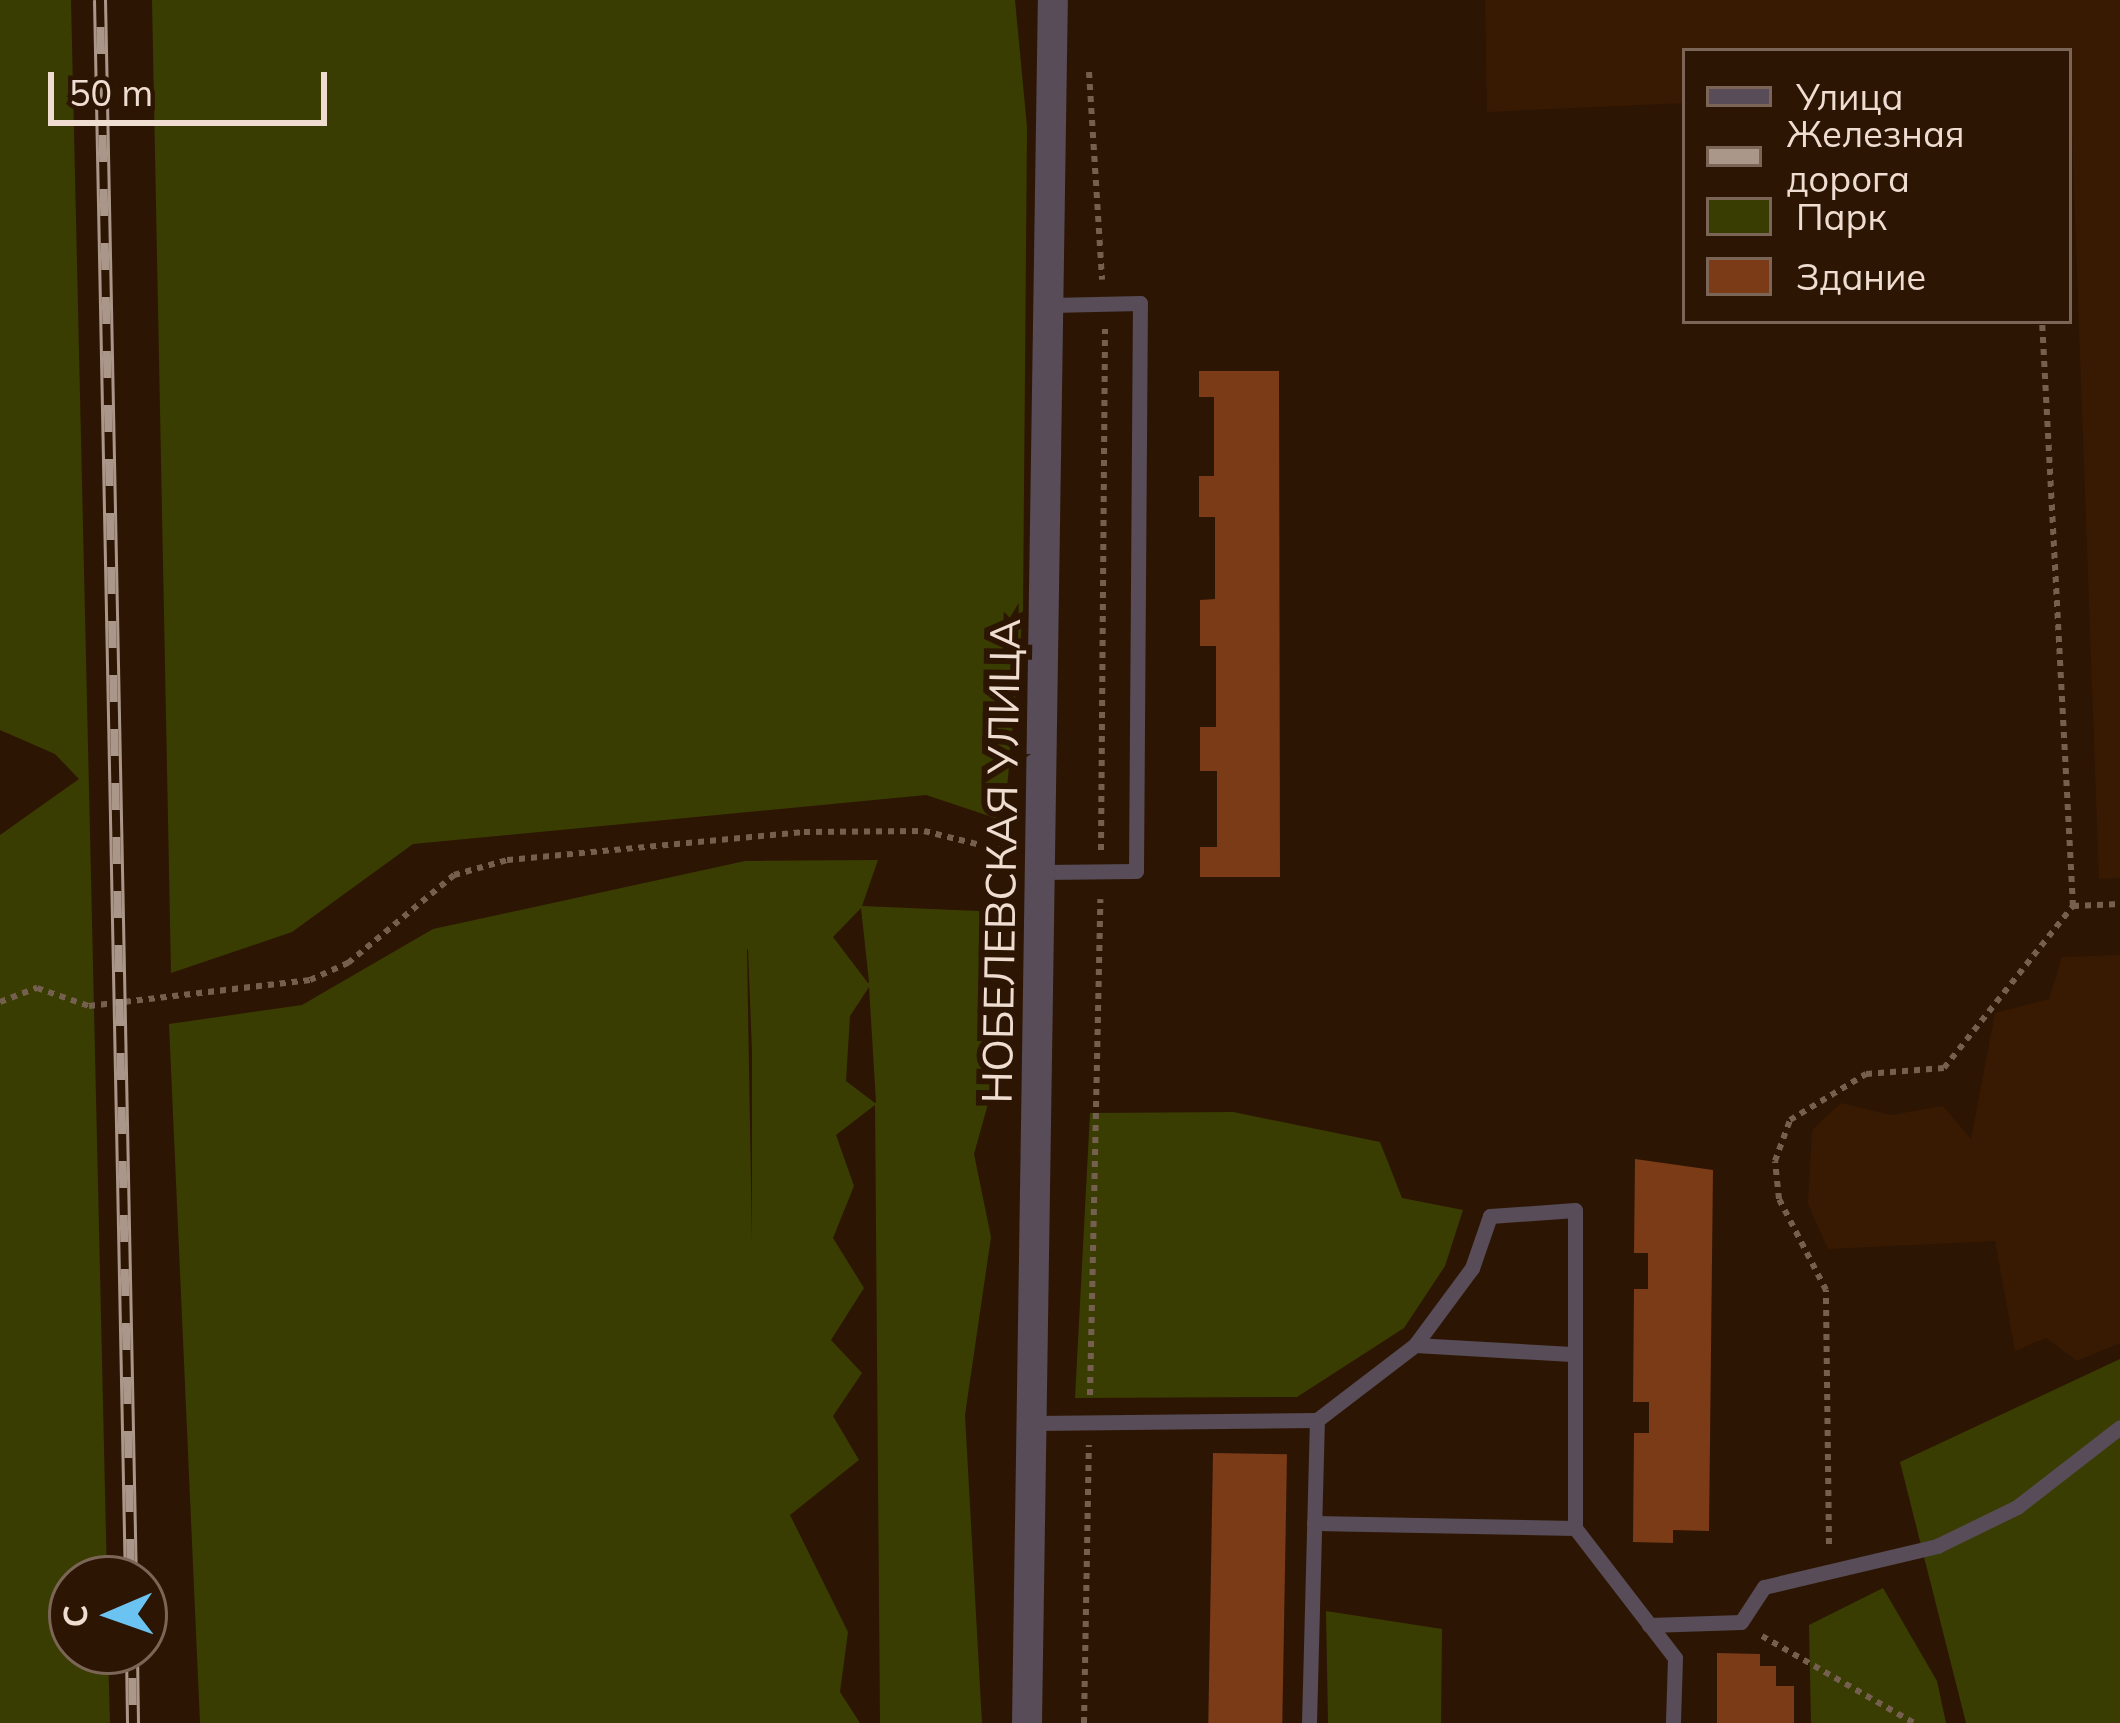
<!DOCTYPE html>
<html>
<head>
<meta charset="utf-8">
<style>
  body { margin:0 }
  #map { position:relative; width:2120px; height:1723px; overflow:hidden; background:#2d1503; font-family:Mulish,sans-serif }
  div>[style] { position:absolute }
  .built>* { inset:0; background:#381a02 }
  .green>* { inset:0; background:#3a3d01 }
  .building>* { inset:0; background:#7a3b16; transform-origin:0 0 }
  .path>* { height:6px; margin-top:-3px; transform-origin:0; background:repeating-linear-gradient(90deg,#756050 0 6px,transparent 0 12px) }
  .lane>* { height:15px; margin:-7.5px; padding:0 7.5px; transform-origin:7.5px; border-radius:7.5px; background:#574c57 }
  .street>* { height:30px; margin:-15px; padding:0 15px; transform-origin:15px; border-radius:15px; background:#574c57 }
  .rail>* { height:14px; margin-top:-7px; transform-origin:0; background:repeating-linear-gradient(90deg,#2d1503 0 27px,#ab978a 0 54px); box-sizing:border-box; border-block:3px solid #ab978a }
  span { translate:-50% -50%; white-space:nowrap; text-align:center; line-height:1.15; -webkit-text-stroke:12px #2d1503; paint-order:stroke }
  .street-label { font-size:42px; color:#efddd2 }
  .legend { position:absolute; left:1682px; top:48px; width:390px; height:276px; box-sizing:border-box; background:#2d1503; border:3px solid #7b6556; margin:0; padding:15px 21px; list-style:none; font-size:36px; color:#efddd2 }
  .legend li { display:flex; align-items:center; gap:24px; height:60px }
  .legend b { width:60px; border:3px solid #7b6556 }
  .north { position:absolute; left:48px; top:1555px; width:120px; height:120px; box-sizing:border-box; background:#2d1503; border:3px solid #7b6556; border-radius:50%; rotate:268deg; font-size:33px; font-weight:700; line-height:48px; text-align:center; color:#efddd2 }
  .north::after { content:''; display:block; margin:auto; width:42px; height:54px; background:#6ac3f1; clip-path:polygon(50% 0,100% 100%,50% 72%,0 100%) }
  .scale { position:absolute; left:48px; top:72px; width:279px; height:54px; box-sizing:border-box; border:6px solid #efddd2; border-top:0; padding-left:15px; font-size:36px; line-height:42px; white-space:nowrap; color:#efddd2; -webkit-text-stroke:9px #2d1503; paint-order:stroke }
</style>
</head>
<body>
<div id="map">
  <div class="built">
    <div style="clip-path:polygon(1485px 0,2120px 0,2120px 878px,2099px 879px,2069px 51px,1685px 51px,1685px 103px,1487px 112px)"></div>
    <div style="clip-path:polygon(2120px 955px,2120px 1343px,2077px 1361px,2046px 1338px,2015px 1351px,1995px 1241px,1828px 1249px,1808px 1204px,1812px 1130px,1841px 1103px,1891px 1115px,1943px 1106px,1971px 1139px,1995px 1013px,2049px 999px,2062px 957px)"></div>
  </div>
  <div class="green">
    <div style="clip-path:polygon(0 0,71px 0,107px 1579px,72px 1579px,72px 1651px,108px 1651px,110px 1723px,0 1723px,0 835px,79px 779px,55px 754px,0 730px)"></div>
    <div style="clip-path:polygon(152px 0,1015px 0,1027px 127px,1023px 612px,1004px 821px,926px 795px,413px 844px,292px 932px,171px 973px)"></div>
    <div style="clip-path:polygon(evenodd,878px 860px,862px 906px,979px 911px,994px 1082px,974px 1154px,991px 1237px,965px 1415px,982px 1723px,880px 1723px,875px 1105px,836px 1135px,854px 1186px,833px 1238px,864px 1288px,831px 1340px,862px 1373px,833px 1416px,859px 1460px,790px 1515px,848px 1632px,840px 1692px,860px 1723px,200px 1723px,169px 1024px,302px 1005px,433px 929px,745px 861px,878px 860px,861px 908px,869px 982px,868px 983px,833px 937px,861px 908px,878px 860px,748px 949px,752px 1053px,752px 1242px,747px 950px,748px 949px,878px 860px,869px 987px,876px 1102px,875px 1103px,846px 1081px,850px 1016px,869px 987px)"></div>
    <div style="clip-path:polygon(1233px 1112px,1380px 1142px,1402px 1198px,1463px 1210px,1445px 1266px,1404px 1328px,1297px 1397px,1075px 1398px,1090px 1113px)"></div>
    <div style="clip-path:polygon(2120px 1359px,2120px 1723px,1966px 1723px,1900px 1462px)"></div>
    <div style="clip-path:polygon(1883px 1588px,1937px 1681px,1946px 1723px,1811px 1723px,1809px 1625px)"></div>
    <div style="clip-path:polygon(1326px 1611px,1442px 1629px,1441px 1723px,1328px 1723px)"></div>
  </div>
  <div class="building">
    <div style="clip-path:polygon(1199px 371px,1279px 371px,1280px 877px,1200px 877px,1200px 847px,1217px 847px,1217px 771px,1200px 771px,1200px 727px,1216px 727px,1216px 646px,1200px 646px,1200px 600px,1215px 599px,1215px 517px,1199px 517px,1199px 476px,1214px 476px,1214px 397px,1199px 397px)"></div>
    <div style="clip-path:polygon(1635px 1159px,1713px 1170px,1709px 1531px,1673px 1530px,1673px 1543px,1633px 1542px,1634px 1433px,1649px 1433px,1649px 1402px,1633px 1402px,1634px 1289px,1648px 1289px,1648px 1253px,1634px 1253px)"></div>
    <div style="left:1213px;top:1453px;width:74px;height:270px;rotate:1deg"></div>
    <div style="clip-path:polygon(1717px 1653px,1760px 1654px,1760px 1666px,1776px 1666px,1776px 1686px,1794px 1686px,1794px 1723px,1717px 1723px)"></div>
  </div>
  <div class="path">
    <div style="left:1089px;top:72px;width:208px;rotate:86.4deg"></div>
    <div style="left:1101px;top:850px;width:521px;rotate:-89.56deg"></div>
    <div style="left:2073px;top:906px;width:47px;rotate:-2.4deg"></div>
    <div style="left:0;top:1002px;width:40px;rotate:-21deg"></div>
    <div style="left:37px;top:988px;width:55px;rotate:19.1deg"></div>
    <div style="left:89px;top:1006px;width:223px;rotate:-6.7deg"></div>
    <div style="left:310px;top:980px;width:42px;rotate:-24.1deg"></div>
    <div style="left:348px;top:963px;width:138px;rotate:-39.7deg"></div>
    <div style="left:454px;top:875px;width:55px;rotate:-15.8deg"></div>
    <div style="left:507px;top:860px;width:298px;rotate:-5.4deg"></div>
    <div style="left:804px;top:832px;width:120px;rotate:-0.5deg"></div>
    <div style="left:924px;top:831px;width:88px;rotate:13.9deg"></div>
    <div style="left:1090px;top:1395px;width:496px;rotate:-88.8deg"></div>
    <div style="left:1829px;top:1544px;width:254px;rotate:-90.7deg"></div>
    <div style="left:1826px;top:1290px;width:102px;rotate:-117.3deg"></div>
    <div style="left:1779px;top:1199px;width:38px;rotate:-96deg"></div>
    <div style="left:1775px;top:1161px;width:44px;rotate:-69.9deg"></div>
    <div style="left:1790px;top:1120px;width:89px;rotate:-31.2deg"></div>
    <div style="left:1866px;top:1074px;width:78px;rotate:-4.4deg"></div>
    <div style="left:1944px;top:1068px;width:207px;rotate:-51.5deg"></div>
    <div style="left:2073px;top:906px;width:586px;rotate:-93.03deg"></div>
    <div style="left:1762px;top:1636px;width:175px;rotate:29.8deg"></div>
    <div style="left:1084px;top:1723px;width:278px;rotate:-89deg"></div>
  </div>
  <div class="lane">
    <div style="left:1043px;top:872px;width:93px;rotate:-0.6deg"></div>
    <div style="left:1136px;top:871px;width:568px;rotate:-89.6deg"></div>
    <div style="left:1140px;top:303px;width:89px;rotate:178.7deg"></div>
    <div style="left:1415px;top:1345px;width:157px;rotate:3.3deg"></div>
    <div style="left:1033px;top:1423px;width:284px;rotate:-0.6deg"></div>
    <div style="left:1317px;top:1420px;width:123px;rotate:-37.4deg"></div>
    <div style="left:1415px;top:1345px;width:96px;rotate:-53.5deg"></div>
    <div style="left:1472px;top:1268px;width:55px;rotate:-70.9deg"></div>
    <div style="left:1490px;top:1216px;width:85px;rotate:-4deg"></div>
    <div style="left:1575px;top:1210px;width:318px;rotate:90deg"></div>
    <div style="left:1575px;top:1528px;width:164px;rotate:52.4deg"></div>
    <div style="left:1675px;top:1658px;width:65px;rotate:91.8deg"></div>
    <div style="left:1314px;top:1523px;width:261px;rotate:1.1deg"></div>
    <div style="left:1649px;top:1625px;width:92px;rotate:-1.9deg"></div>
    <div style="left:1741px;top:1622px;width:42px;rotate:-56.7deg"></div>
    <div style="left:1764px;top:1587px;width:178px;rotate:-13.3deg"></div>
    <div style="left:1937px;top:1546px;width:89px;rotate:-26deg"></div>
    <div style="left:2017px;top:1507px;width:130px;rotate:-37.8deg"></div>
    <div style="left:1309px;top:1723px;width:303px;rotate:-88.5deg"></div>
  </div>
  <div class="street">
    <div style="left:1027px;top:1723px;width:1723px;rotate:-89.14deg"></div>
  </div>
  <div class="rail">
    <div style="left:100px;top:0;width:1579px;rotate:88.88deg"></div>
    <div style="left:132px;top:1651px;width:72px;rotate:89.2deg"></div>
  </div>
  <div class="street-label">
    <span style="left:1001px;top:861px;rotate:-89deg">НОБЕЛЕВСКАЯ УЛИЦА</span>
  </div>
  <ul class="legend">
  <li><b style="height:15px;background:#574c57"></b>Улица</li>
  <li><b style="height:15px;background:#ab978a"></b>Железная дорога</li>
  <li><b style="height:33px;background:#3a3d01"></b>Парк</li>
  <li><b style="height:33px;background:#7a3b16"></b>Здание</li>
  </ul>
  <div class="north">С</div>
  <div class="scale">50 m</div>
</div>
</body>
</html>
